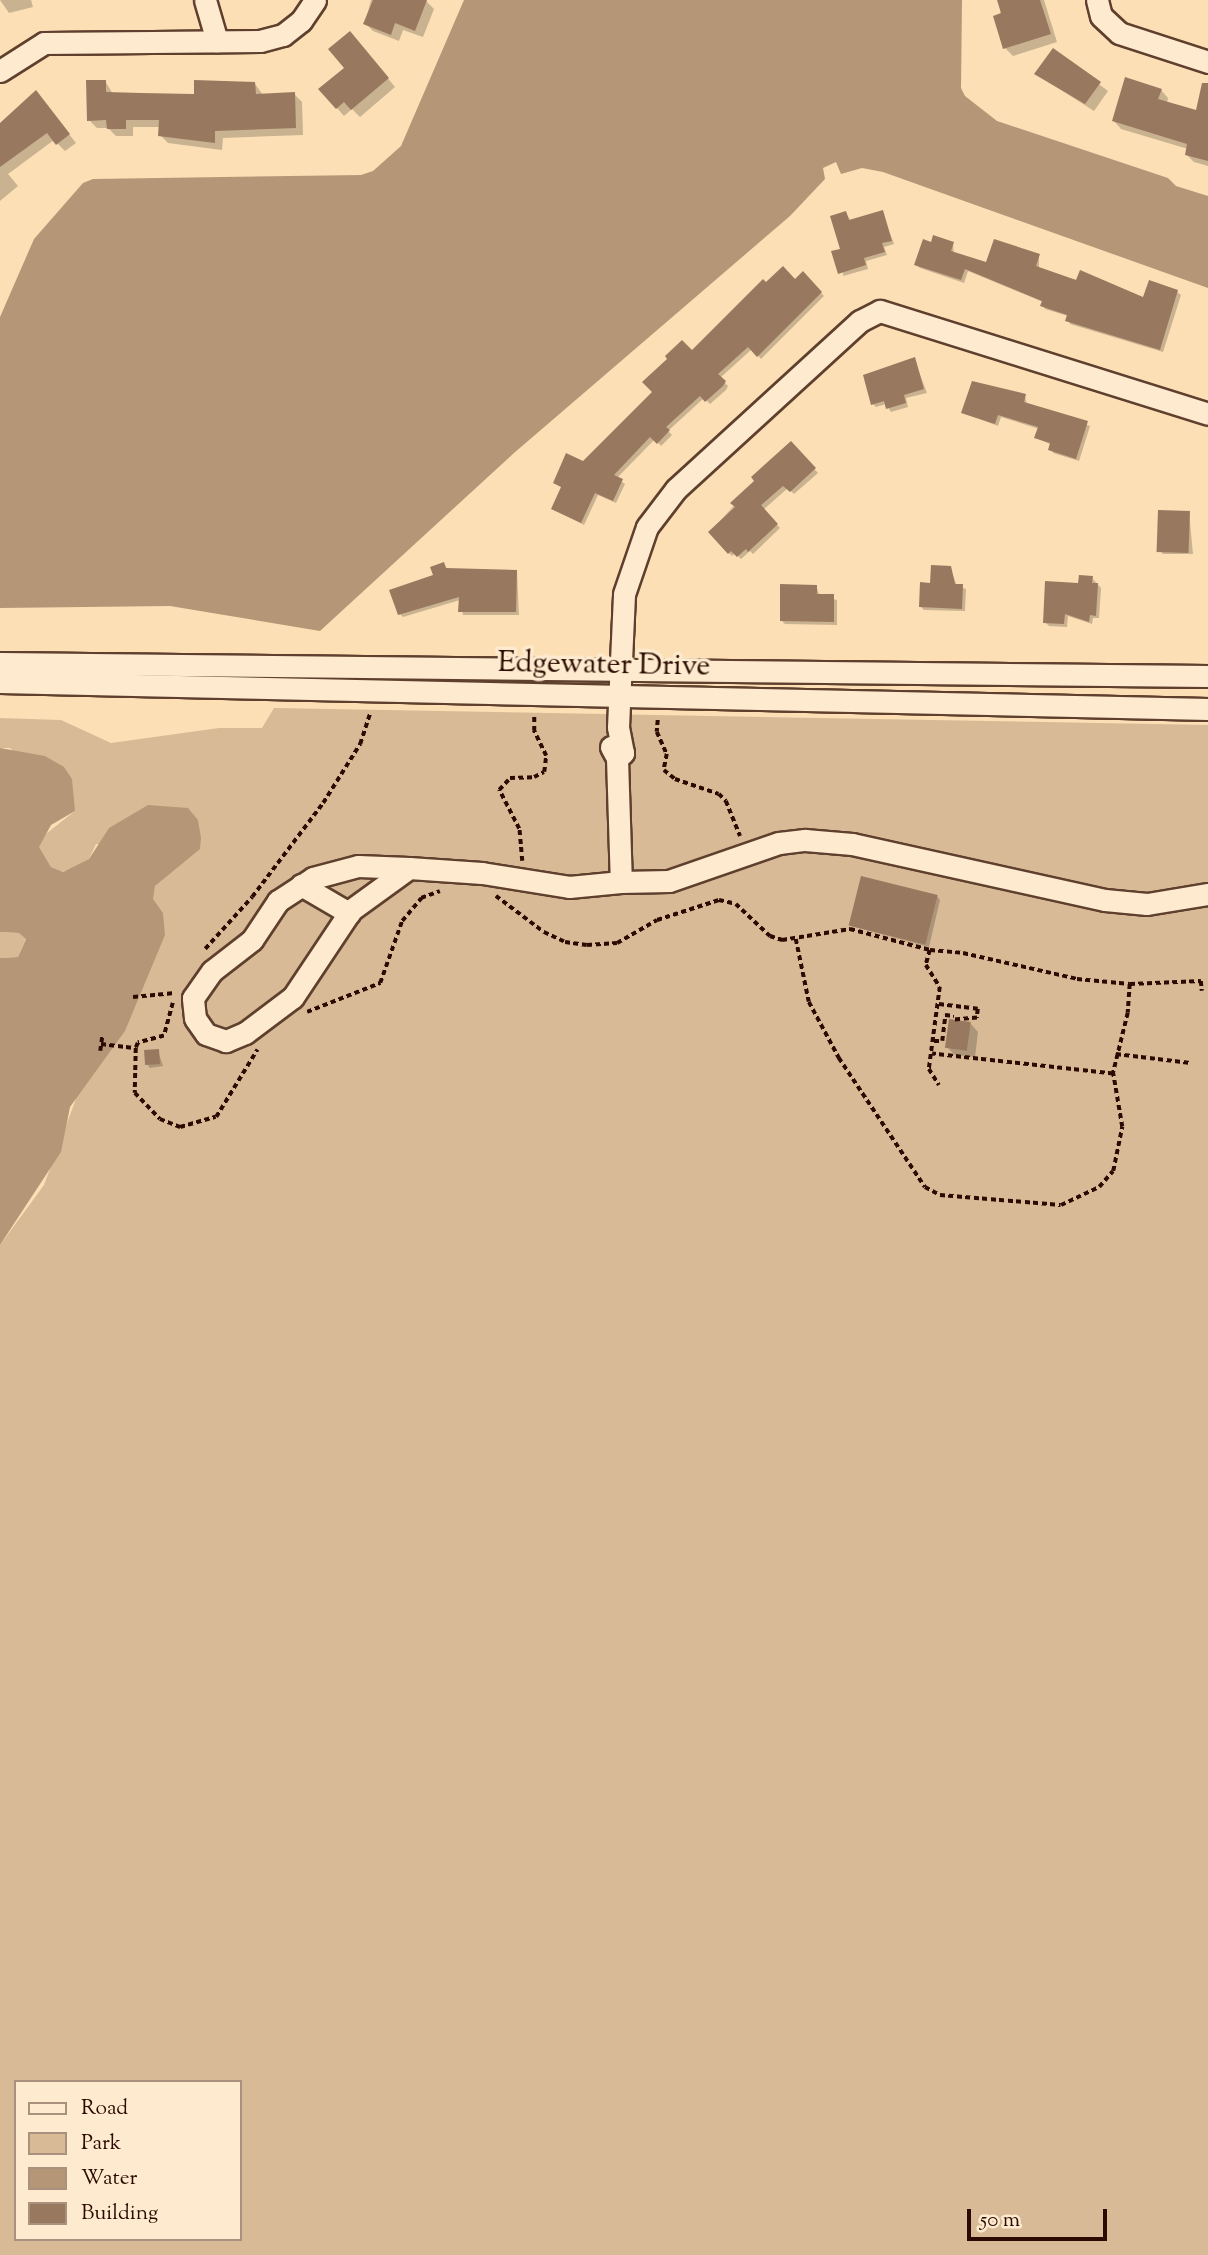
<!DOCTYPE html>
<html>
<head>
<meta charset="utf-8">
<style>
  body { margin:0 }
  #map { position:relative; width:1208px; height:2255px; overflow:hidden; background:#fcdfb5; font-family:"Sorts Mill Goudy",serif }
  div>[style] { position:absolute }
  .green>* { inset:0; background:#d8bb96 }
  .water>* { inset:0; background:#b59778 }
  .shadow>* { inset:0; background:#0003 }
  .building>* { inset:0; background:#98795f; transform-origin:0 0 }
  .path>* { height:3.5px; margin-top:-1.75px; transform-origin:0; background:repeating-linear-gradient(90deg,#2b0b01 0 5px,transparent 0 8.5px) }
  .roads { filter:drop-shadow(2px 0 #5f402e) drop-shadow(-2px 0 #5f402e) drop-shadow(0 2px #5f402e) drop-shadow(0 -2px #5f402e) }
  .minor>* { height:21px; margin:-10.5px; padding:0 10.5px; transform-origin:10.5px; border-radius:10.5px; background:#fdeacf }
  span { translate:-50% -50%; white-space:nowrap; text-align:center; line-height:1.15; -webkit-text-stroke:7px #fdeacf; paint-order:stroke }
  .street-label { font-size:30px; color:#2b0b01 }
  .legend { position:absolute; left:14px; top:2080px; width:228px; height:161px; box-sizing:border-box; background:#fdeacf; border:2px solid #a9917d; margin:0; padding:9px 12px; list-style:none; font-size:21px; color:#2b0b01 }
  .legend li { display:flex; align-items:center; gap:14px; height:35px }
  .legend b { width:35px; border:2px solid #a9917d }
  .scale { position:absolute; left:967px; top:2209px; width:140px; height:32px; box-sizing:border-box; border:4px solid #2b0b01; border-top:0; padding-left:9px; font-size:21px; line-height:24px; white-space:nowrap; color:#2b0b01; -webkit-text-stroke:5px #fdeacf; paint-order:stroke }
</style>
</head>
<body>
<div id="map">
  <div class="green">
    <div style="clip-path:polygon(evenodd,274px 708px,1208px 725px,1208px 2255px,0 2255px,0 1245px,44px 1185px,155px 886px,185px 859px,96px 844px,89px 859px,76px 867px,62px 872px,51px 867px,38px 847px,42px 837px,75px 811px,10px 748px,0 748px,0 718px,61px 720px,111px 743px,219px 728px,262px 728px,274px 708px,16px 2082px,240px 2082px,240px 2239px,16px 2239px,16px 2082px)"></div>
    <div style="clip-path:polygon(0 932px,19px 933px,26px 938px,18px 957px,0 958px)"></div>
  </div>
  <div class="water">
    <div style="clip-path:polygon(464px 0,962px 0,961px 88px,965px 96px,997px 121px,1168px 178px,1176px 186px,1208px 196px,1208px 288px,883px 172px,862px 168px,841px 174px,836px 162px,823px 168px,825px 179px,790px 216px,514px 453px,320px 631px,170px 606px,0 608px,0 317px,34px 239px,83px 183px,93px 179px,361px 175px,373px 171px,401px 146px)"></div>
    <div style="clip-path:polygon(0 748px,45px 756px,64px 767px,72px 779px,75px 811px,51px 825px,39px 847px,51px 867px,63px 872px,89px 859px,109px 828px,148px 805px,188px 808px,198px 820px,201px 838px,200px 849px,155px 886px,153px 899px,163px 913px,165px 935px,125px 1031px,70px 1107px,61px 1152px,0 1245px,0 958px,18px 957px,26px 939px,19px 933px,0 932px)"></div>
  </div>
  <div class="shadow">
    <div style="clip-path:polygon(0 0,31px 0,33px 7px,9px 13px)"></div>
    <div style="clip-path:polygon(371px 0,426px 1px,434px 9px,423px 37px,403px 30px,399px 41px,373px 31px,365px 23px)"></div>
    <div style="clip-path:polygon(999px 0,1044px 0,1057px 42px,1013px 56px,1005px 48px)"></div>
    <div style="clip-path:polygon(357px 41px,395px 87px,360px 117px,352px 109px,344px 116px,337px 108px)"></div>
    <div style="clip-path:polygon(1053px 50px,1108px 91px,1094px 111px,1036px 74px)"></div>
    <div style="clip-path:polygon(105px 81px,113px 94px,196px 95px,255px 84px,263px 95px,294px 94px,302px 102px,303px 135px,223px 138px,222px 150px,168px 143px,160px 135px,160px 127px,133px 127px,133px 136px,116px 136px,108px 128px,97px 128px,89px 120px)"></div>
    <div style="clip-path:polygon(1161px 90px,1168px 98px,1167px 103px,1197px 113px,1208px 105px,1208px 166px,1194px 162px,1187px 155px,1188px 149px,1121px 129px,1114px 121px)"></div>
    <div style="clip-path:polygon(36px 92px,76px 143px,65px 151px,54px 140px,8px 174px,18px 186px,0 201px,0 150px)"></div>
    <div style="clip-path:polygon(882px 212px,894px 244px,884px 247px,887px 255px,866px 261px,868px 269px,843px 276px,846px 213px,851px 221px)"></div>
    <div style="clip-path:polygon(932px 244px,953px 244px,954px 254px,987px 264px,1039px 255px,1039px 269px,1144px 300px,1177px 292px,1181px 295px,1163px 352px,1070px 324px,1068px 316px,1045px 309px,1043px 302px,968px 271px,964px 283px,920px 268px,916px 265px)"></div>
    <div style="clip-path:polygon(803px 274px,824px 296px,761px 359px,752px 349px,720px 378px,728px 386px,726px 390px,710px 404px,704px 398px,668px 431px,672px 435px,661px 446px,655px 439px,617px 478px,625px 484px,616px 503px,598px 495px,584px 525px,553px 509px,563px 488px,555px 482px,584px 463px,766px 285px,795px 281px)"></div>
    <div style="clip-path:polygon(914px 359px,927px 393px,906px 398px,908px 407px,891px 412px,886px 404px,876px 407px,873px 404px)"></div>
    <div style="clip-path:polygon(1025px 396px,1027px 405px,1090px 426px,1079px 461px,1053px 453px,1052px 445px,1036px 438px,1039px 429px,1001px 417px,998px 426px,963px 413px)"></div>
    <div style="clip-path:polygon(791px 443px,818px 473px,794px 494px,788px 488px,763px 510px,780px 528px,753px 554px,750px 551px,741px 559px,735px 553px,732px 556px,710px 532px)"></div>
    <div style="clip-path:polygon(1189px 512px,1193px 554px,1163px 554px,1160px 551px)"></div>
    <div style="clip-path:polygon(444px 564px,448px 570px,517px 571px,519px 615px,463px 615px,460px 600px,403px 617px,400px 614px)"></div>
    <div style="clip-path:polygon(950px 567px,957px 586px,966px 589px,965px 611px,924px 610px,921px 607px,932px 584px)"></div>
    <div style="clip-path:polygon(1092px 578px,1101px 588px,1099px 618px,1093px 618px,1092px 624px,1068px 616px,1067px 627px,1049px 626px,1045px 622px)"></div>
    <div style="clip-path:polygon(816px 586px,820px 596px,837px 600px,837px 625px,785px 624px,782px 621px)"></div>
    <div style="clip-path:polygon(937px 896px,940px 900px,929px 947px,851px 926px)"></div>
    <div style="clip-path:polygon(971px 1024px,978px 1032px,975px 1057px,955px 1055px,947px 1047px)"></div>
    <div style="clip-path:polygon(158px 1051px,163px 1066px,150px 1068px,147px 1064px)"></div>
  </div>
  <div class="building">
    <div style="clip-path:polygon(373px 0,427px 0,415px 31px,395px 23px,391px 35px,363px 24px)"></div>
    <div style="clip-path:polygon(997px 0,1040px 0,1051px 34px,1003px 49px,993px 16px,1001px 13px)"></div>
    <div style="clip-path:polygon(350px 31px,389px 78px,351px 110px,344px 102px,336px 109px,318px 89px,344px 68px,328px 49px)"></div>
    <div style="clip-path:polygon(1053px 48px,1101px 82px,1085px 104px,1034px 74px)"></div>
    <div style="clip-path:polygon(1125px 77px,1162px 89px,1158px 99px,1196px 110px,1202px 83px,1208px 83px,1208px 161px,1185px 155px,1187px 144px,1112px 121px)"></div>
    <div style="clip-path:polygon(86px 80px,106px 80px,106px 92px,141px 93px,194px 94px,194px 80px,255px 82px,256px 94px,295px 92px,296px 128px,215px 131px,215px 143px,158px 136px,159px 120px,126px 120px,126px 129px,107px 129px,106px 120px,87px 121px)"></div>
    <div style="clip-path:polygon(36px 90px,70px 134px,56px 145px,47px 133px,0 167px,0 123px)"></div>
    <div style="clip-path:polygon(883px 210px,892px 241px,882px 243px,885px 252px,864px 258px,866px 265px,838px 274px,831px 251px,840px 249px,830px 216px,846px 211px,849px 220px)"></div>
    <div style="clip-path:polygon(933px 235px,954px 242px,951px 251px,986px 262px,994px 239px,1040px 254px,1036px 266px,1076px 280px,1080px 270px,1143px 297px,1149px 280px,1178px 290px,1160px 350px,1065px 321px,1067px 315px,1040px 306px,1042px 301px,965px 269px,961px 280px,914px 265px,923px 239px,931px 242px)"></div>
    <div style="clip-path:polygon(783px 266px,795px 279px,803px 271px,822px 292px,757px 357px,748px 347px,718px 374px,726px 381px,723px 386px,705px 402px,700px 396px,666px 427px,670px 430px,657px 444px,650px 437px,614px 475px,623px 479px,613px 501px,595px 493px,581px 523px,551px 509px,561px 487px,553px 483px,566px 453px,583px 461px,652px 392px,642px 382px,667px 359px,665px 356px,682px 340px,692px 350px,763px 279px,766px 282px)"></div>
    <div style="clip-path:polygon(915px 357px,924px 389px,904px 395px,906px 403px,886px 409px,884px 401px,871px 405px,863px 375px)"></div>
    <div style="clip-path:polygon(972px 381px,1026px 394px,1024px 402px,1088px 421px,1076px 459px,1048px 450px,1050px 443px,1034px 438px,1038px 427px,998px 415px,995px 424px,961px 413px)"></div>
    <div style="clip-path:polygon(791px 441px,816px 468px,790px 492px,783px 486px,761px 505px,778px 524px,748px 552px,746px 549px,737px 557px,731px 551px,728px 554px,708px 532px,735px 507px,730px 503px,754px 481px,751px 477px)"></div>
    <div style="left:1158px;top:510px;width:32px;height:42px;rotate:2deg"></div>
    <div style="clip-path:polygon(444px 562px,446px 568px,517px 570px,516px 612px,458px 612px,459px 597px,398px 615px,389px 590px,433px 575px,430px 567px)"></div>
    <div style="clip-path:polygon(931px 565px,951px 566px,955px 584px,963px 584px,962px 609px,919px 607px,920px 582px,930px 583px)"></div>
    <div style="clip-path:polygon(1079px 575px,1093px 576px,1092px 583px,1098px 583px,1096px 616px,1090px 615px,1089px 622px,1065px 614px,1064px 624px,1043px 623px,1045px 581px,1078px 583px)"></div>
    <div style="clip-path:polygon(780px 584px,817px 585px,817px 594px,834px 594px,834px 622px,780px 621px)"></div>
    <div style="left:861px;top:876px;width:79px;height:51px;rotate:14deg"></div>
    <div style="left:949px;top:1019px;width:22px;height:29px;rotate:8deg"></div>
    <div style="left:159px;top:1049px;width:15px;height:15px;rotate:86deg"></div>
  </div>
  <div class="path">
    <div style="left:658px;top:720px;width:12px;rotate:95deg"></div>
    <div style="left:657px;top:732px;width:24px;rotate:66deg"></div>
    <div style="left:667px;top:754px;width:16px;rotate:101deg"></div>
    <div style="left:664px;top:770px;width:14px;rotate:39deg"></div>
    <div style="left:675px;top:779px;width:46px;rotate:18.8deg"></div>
    <div style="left:719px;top:794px;width:10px;rotate:45deg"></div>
    <div style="left:726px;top:801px;width:38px;rotate:68deg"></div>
    <div style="left:522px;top:861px;width:32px;rotate:-95deg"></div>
    <div style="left:519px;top:829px;width:44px;rotate:-117.1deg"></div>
    <div style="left:499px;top:790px;width:16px;rotate:-47deg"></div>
    <div style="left:510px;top:778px;width:24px;rotate:-2deg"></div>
    <div style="left:534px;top:777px;width:11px;rotate:-27deg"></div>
    <div style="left:544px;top:772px;width:16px;rotate:-83deg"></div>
    <div style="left:546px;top:756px;width:28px;rotate:-116deg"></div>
    <div style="left:534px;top:731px;width:14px;rotate:-90deg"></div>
    <div style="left:496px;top:896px;width:60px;rotate:36.9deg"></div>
    <div style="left:544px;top:932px;width:23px;rotate:25deg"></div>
    <div style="left:565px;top:942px;width:22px;rotate:8deg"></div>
    <div style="left:587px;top:945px;width:30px;rotate:-4deg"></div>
    <div style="left:617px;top:943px;width:46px;rotate:-29.9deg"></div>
    <div style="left:657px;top:920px;width:65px;rotate:-17.9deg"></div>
    <div style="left:719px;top:900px;width:17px;rotate:13deg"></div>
    <div style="left:736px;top:904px;width:47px;rotate:43.3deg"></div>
    <div style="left:770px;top:936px;width:13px;rotate:18deg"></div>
    <div style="left:782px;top:940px;width:69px;rotate:-9.2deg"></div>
    <div style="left:850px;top:929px;width:83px;rotate:14.7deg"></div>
    <div style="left:930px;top:950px;width:16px;rotate:105deg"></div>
    <div style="left:926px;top:965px;width:26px;rotate:58deg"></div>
    <div style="left:940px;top:987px;width:83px;rotate:97.6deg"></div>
    <div style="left:929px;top:1069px;width:19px;rotate:58deg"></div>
    <div style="left:796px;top:939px;width:64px;rotate:78.3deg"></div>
    <div style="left:809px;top:1002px;width:64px;rotate:61.8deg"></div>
    <div style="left:839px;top:1058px;width:155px;rotate:56.3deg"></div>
    <div style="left:925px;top:1187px;width:17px;rotate:28deg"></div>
    <div style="left:940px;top:1195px;width:121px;rotate:4.7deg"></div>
    <div style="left:1061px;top:1205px;width:42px;rotate:-25.3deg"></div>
    <div style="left:1099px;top:1187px;width:21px;rotate:-49deg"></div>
    <div style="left:1113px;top:1171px;width:45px;rotate:-78.4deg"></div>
    <div style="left:1122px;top:1127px;width:54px;rotate:-99.6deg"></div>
    <div style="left:205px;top:949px;width:70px;rotate:-47.9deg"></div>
    <div style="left:252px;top:897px;width:118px;rotate:-52.9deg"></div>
    <div style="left:323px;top:803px;width:70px;rotate:-57.9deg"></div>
    <div style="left:360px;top:744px;width:33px;rotate:-72deg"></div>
    <div style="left:930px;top:950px;width:33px;rotate:5deg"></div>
    <div style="left:963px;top:953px;width:117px;rotate:12.8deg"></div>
    <div style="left:1077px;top:979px;width:53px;rotate:5.4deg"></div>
    <div style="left:1130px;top:984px;width:29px;rotate:94deg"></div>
    <div style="left:1128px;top:1013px;width:63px;rotate:103.8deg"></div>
    <div style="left:1113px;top:1074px;width:182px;rotate:-173.7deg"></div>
    <div style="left:1130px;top:984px;width:71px;rotate:-2.4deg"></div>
    <div style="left:1201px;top:981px;width:10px;rotate:84deg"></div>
    <div style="left:133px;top:997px;width:42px;rotate:-5.4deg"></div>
    <div style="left:173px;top:1003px;width:34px;rotate:105deg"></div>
    <div style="left:164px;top:1036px;width:27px;rotate:165deg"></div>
    <div style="left:138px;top:1043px;width:5px;rotate:112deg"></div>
    <div style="left:136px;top:1048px;width:45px;rotate:91.3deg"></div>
    <div style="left:135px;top:1093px;width:36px;rotate:46deg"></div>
    <div style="left:160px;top:1119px;width:22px;rotate:22deg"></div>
    <div style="left:180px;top:1127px;width:37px;rotate:-16deg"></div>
    <div style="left:216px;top:1117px;width:79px;rotate:-58.5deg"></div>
    <div style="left:939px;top:1004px;width:39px;rotate:7deg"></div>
    <div style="left:978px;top:1009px;width:9px;rotate:96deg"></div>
    <div style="left:977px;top:1018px;width:23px;rotate:175deg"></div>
    <div style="left:307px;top:1012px;width:79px;rotate:-21.7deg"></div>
    <div style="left:380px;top:983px;width:66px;rotate:-70.5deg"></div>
    <div style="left:402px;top:921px;width:30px;rotate:-50deg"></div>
    <div style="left:421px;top:898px;width:20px;rotate:-20deg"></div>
    <div style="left:934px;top:1041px;width:8px"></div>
    <div style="left:942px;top:1041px;width:26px;rotate:-83deg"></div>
    <div style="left:945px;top:1015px;width:9px;rotate:6deg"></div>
    <div style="left:101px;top:1044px;width:35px;rotate:7deg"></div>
    <div style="left:100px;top:1051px;width:14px;rotate:-82deg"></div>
    <div style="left:1116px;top:1054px;width:75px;rotate:6.9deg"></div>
  </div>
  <div class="roads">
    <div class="minor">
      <div style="left:205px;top:0;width:43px;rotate:73.7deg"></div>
      <div style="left:1097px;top:0;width:16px;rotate:76deg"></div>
      <div style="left:1101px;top:16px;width:25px;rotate:43deg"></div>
      <div style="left:1119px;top:33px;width:94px;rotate:18deg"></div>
      <div style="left:0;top:71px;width:52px;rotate:-32.5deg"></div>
      <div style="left:44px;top:43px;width:216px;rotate:-0.5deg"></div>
      <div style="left:260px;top:41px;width:24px;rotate:-15deg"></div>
      <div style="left:283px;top:35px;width:23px;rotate:-38deg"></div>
      <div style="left:301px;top:21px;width:25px;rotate:-56deg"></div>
      <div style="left:0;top:663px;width:1208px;rotate:0.62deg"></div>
      <div style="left:0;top:682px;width:1208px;rotate:1.28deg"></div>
      <div style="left:611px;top:747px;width:13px;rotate:61deg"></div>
      <div style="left:617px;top:758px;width:124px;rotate:88.2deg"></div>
      <div style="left:621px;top:882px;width:48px;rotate:-1.2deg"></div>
      <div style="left:669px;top:881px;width:116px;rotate:-19.1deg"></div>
      <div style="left:779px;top:843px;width:26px;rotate:-7deg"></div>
      <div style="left:805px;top:840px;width:47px;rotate:4.9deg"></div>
      <div style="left:852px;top:844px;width:259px;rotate:12.5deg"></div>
      <div style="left:1105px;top:900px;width:42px;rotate:5.4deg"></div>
      <div style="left:1147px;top:904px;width:62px;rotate:-9.3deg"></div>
      <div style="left:617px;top:758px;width:8px;rotate:-40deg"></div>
      <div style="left:623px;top:753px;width:26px;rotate:-101deg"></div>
      <div style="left:618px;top:727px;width:133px;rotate:-87.4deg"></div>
      <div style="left:624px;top:594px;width:71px;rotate:-71.1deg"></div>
      <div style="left:647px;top:527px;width:48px;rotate:-52.7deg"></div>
      <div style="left:676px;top:489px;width:249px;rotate:-42.4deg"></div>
      <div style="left:860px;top:321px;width:22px;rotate:-27deg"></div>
      <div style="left:880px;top:311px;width:344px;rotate:17.4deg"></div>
      <div style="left:409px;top:868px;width:72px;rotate:144.1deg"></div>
      <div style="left:351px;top:910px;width:105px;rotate:123.7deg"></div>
      <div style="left:293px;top:997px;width:60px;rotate:143.1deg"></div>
      <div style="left:245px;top:1033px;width:21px;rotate:157deg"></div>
      <div style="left:226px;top:1041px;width:21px;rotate:-161deg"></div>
      <div style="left:206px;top:1034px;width:19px;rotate:-125deg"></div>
      <div style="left:195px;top:1018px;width:20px;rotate:-96deg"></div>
      <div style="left:193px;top:998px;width:33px;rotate:-55deg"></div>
      <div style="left:212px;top:971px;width:51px;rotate:-37.8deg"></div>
      <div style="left:252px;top:940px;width:47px;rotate:-56.3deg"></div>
      <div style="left:278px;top:901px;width:42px;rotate:-33.3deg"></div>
      <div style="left:313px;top:878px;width:47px;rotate:-14.9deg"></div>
      <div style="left:358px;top:866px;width:51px;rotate:2.2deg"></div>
      <div style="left:409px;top:868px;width:73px;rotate:3.9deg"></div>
      <div style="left:482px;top:873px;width:88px;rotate:9.1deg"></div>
      <div style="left:569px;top:887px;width:52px;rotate:-5.5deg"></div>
      <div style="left:301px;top:885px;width:56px;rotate:30.3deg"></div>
    </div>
  </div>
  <div class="street-label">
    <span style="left:604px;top:666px;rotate:1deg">Edgewater Drive</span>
  </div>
  <ul class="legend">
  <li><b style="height:9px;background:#fdeacf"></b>Road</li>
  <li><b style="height:19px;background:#d8bb96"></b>Park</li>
  <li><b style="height:19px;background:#b59778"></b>Water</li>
  <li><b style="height:19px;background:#98795f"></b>Building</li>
  </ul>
  <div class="scale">50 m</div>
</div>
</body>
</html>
